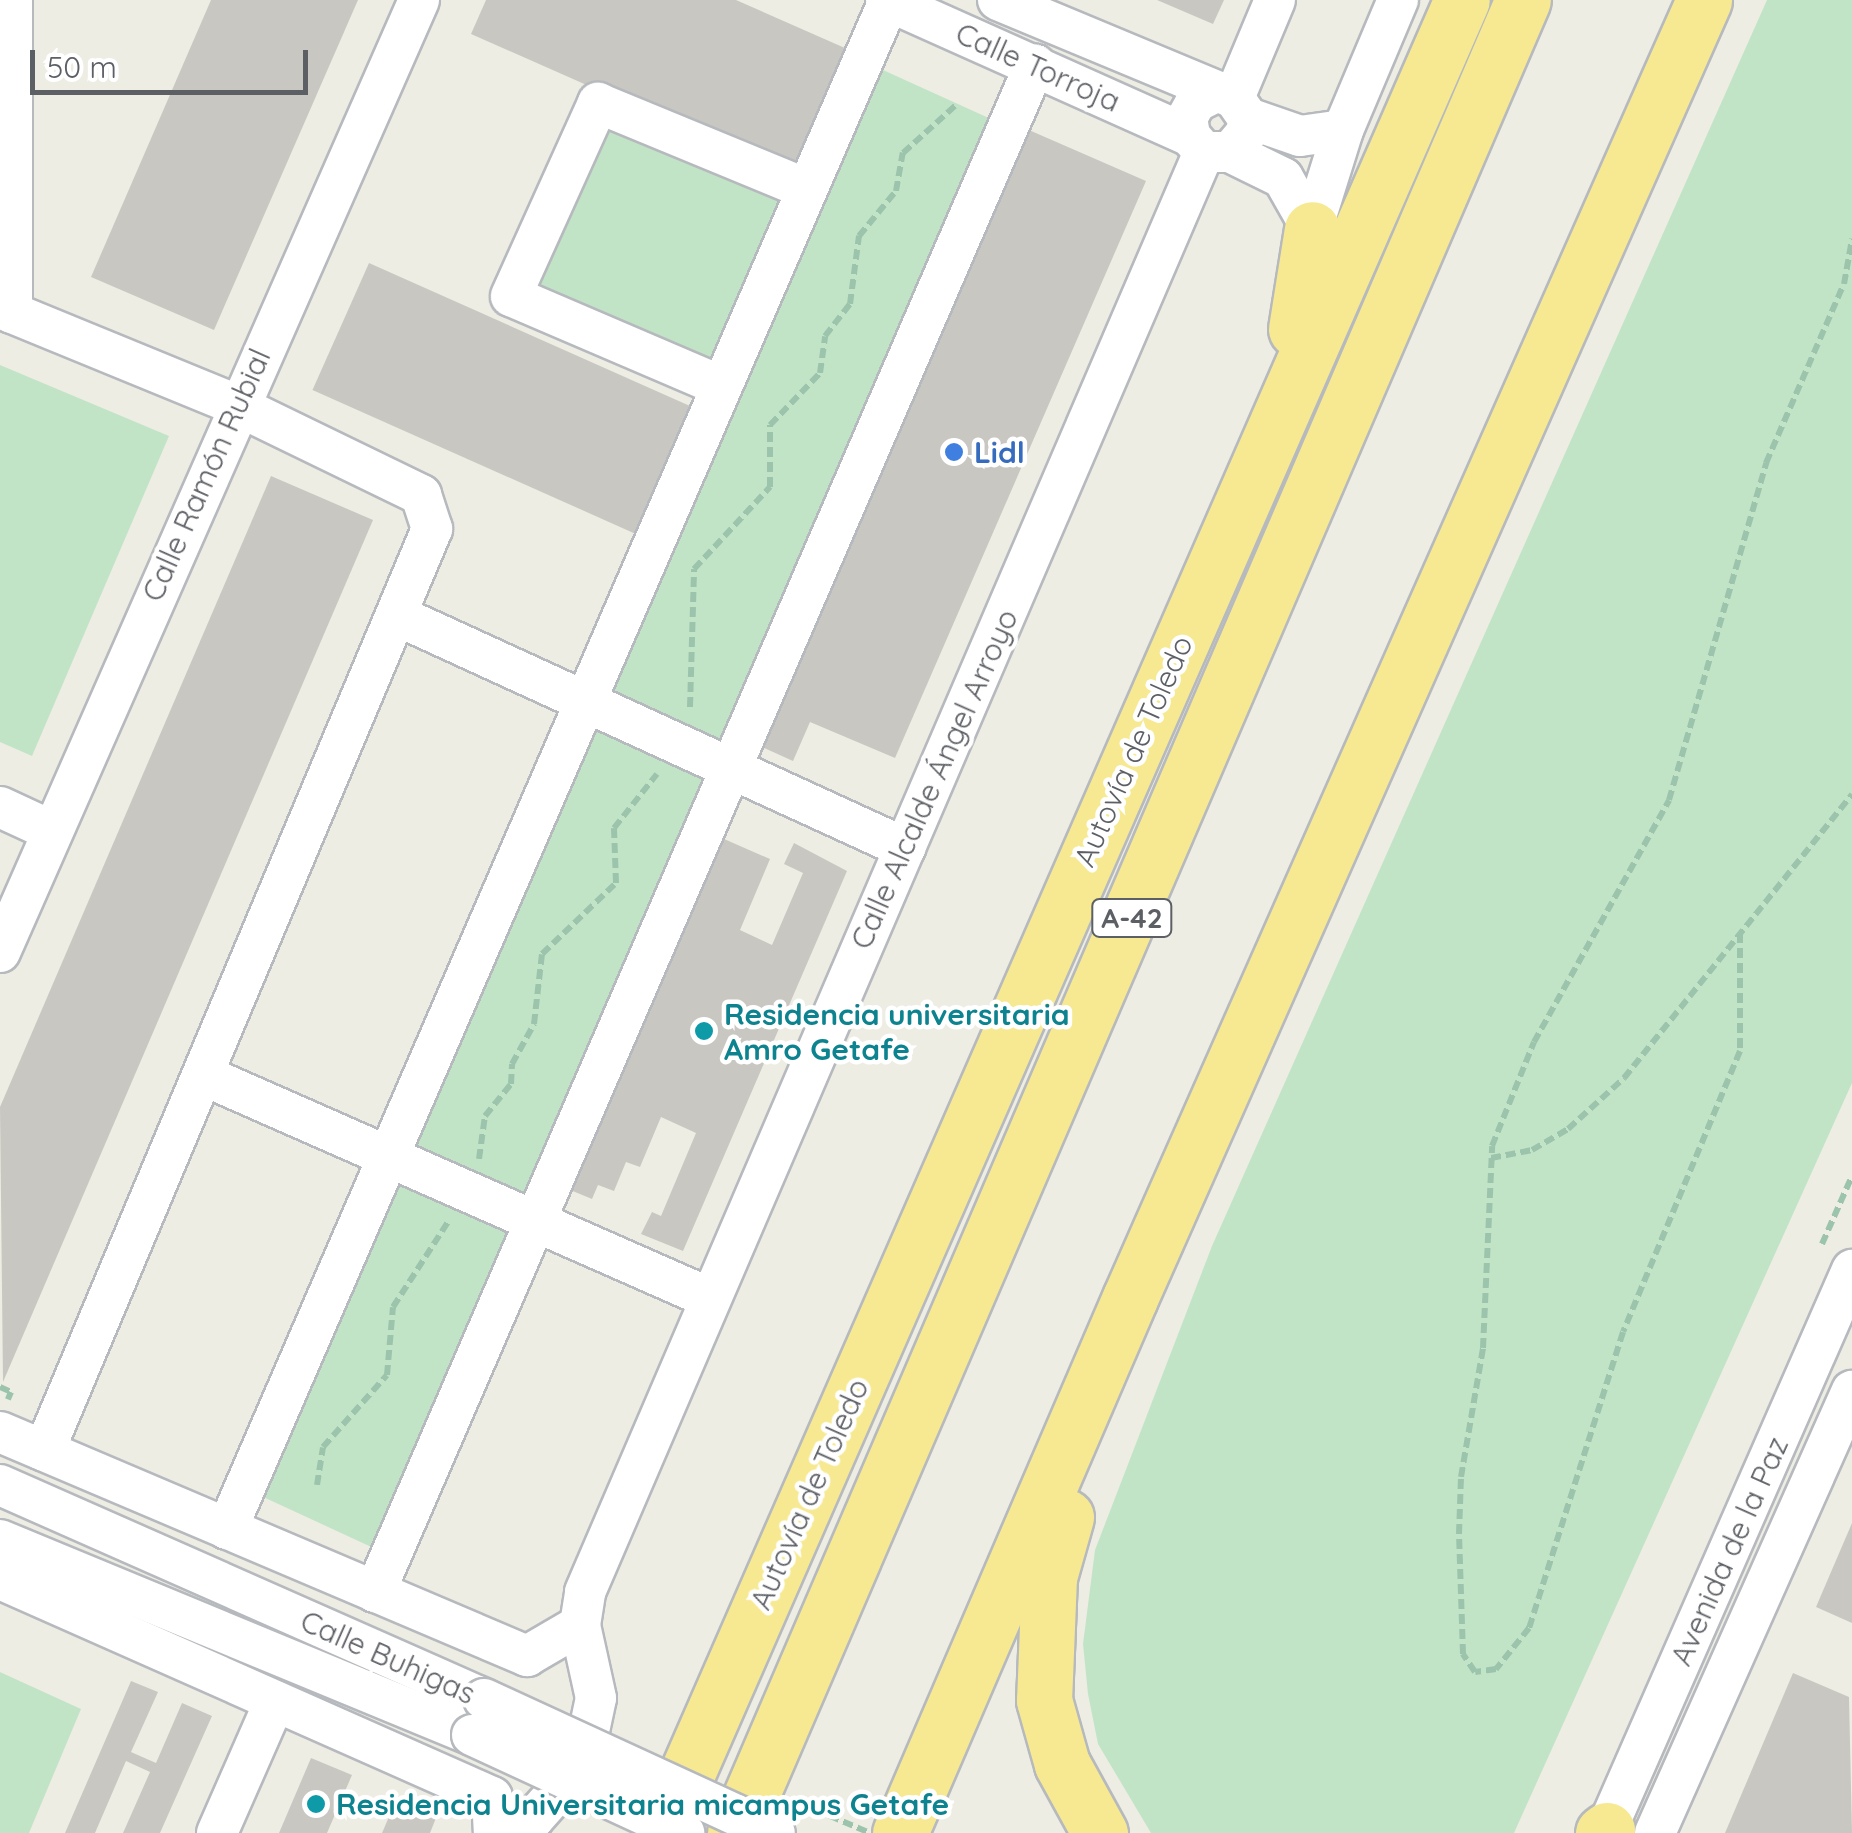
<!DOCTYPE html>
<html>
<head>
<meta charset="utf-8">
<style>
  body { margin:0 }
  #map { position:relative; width:1852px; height:1833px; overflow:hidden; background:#eeede4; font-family:Quicksand,sans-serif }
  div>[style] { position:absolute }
  .green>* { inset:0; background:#c2e4c6 }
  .building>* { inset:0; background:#c9c7c1; transform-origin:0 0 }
  .path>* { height:6px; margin-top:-3px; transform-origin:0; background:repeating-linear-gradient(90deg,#9cc4ac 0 10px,transparent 0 15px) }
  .roads { filter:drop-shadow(2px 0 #b6b9bd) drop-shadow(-2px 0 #b6b9bd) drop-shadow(0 2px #b6b9bd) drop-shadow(0 -2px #b6b9bd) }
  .minor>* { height:40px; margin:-20px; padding:0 20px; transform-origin:20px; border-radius:20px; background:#fff }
  .highway>* { height:55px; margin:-27.5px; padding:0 27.5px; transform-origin:27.5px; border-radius:27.5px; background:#f7e992 }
  .path-bridge>* { height:6px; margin-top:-3px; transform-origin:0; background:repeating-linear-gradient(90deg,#9cc4ac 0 10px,transparent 0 15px) }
  .bridges { filter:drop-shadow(2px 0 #b6b9bd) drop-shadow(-2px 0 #b6b9bd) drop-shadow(0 2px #b6b9bd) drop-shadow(0 -2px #b6b9bd) }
  .minor-bridge>* { height:40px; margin:-20px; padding:0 20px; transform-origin:20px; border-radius:20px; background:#fff }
  .dots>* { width:28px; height:28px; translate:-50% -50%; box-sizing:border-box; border:5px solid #fff; border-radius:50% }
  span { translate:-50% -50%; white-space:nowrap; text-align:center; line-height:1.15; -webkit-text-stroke:9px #fff; paint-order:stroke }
  .shield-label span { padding:2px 8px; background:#fff; border:2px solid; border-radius:8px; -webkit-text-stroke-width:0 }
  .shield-label { font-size:28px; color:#5c5f64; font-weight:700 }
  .street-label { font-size:30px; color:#5c5f64 }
  .shop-label { font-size:30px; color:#366cbe; font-weight:700 }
  .left { translate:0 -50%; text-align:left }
  .culture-label { font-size:30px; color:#0d838f; font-weight:700 }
  .scale { position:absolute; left:30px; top:50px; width:278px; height:45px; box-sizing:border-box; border:5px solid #5c5f64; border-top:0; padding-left:12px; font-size:30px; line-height:35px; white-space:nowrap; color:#5c5f64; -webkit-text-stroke:8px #fff; paint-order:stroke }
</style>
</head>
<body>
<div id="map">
  <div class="green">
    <div style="clip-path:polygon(1767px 0,1852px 0,1852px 1083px,1514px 1833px,1151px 1833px,1098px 1744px,1088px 1694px,1083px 1644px,1095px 1550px,1212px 1246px)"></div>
    <div style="clip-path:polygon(872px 65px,1002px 124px,380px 1551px,261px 1496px,735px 378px,527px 292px,605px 120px)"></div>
    <div style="clip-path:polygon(0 365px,169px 436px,32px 756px,0 742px)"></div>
    <div style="clip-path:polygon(0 1672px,81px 1709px,29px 1833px,0 1833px)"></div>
  </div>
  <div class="building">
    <div style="clip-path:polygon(211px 0,358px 0,214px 330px,91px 277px)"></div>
    <div style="clip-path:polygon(486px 0,736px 0,854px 52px,797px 178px,471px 34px)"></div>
    <div style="clip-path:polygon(1157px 0,1224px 0,1213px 24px)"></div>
    <div style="clip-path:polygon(1022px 127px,1146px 181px,895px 758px,810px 722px,793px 761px,753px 743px)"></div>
    <div style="left:369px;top:263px;width:360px;height:139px;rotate:24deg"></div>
    <div style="clip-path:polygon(271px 476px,373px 520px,3px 1382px,0 1107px)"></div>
    <div style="clip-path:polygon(715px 835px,770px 859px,740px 930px,772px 945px,803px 873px,784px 864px,794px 843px,847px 871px,683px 1251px,641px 1234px,652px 1212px,661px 1216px,696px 1133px,661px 1117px,640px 1167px,626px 1162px,614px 1191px,598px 1185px,592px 1199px,563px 1187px)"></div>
    <div style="clip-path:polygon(1852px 1523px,1852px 1623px,1816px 1607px)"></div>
    <div style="clip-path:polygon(1793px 1673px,1849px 1697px,1852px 1833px,1725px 1833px)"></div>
    <div style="clip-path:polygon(131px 1681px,158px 1692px,131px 1752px,156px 1763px,182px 1703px,212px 1716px,160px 1833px,123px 1833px,150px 1772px,126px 1761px,95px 1833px,65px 1833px)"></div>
    <div style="clip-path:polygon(311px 1758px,352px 1775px,327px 1833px,279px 1833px)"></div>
    <div style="clip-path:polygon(398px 1796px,438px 1813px,430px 1833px,382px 1833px)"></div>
  </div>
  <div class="path">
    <div style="left:690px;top:707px;width:138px;rotate:-88.3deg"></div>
    <div style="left:694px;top:569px;width:112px;rotate:-47.2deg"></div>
    <div style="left:770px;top:487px;width:62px;rotate:-90deg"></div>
    <div style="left:770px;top:425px;width:72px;rotate:-46.1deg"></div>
    <div style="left:820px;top:373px;width:37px;rotate:-82deg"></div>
    <div style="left:825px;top:336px;width:41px;rotate:-52deg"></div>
    <div style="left:850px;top:304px;width:69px;rotate:-82.5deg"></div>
    <div style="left:859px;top:236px;width:58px;rotate:-50.6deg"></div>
    <div style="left:896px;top:191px;width:39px;rotate:-80deg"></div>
    <div style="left:903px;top:153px;width:72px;rotate:-42.2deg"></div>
    <div style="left:1740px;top:933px;width:118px;rotate:90deg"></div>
    <div style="left:1740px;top:1051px;width:304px;rotate:112.6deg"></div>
    <div style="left:1623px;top:1332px;width:311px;rotate:107.6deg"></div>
    <div style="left:1529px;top:1628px;width:53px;rotate:128.8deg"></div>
    <div style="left:1496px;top:1669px;width:21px;rotate:172deg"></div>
    <div style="left:1475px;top:1672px;width:22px;rotate:-124deg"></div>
    <div style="left:1463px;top:1654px;width:120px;rotate:-91.9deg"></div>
    <div style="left:1459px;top:1534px;width:57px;rotate:-88deg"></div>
    <div style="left:1461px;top:1477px;width:131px;rotate:-80.3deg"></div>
    <div style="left:1483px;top:1348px;width:202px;rotate:-87.4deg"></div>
    <div style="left:1492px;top:1146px;width:112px;rotate:-68deg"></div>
    <div style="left:1534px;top:1042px;width:277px;rotate:-60.8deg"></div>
    <div style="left:1669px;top:800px;width:351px;rotate:-73.9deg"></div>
    <div style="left:1766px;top:463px;width:195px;rotate:-66.5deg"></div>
    <div style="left:1844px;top:284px;width:46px;rotate:-79.9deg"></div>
    <div style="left:1491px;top:1158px;width:42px;rotate:-11deg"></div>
    <div style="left:1532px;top:1150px;width:42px;rotate:-30.3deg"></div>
    <div style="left:1568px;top:1129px;width:76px;rotate:-42.3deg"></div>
    <div style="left:1624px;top:1078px;width:364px;rotate:-51.2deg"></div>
    <div style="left:479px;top:1159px;width:43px;rotate:-82.1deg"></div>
    <div style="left:485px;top:1116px;width:41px;rotate:-50.9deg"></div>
    <div style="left:511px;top:1084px;width:20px;rotate:-87deg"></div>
    <div style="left:512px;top:1064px;width:46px;rotate:-61.2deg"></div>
    <div style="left:534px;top:1024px;width:70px;rotate:-83.5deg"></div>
    <div style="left:542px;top:954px;width:103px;rotate:-43.8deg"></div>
    <div style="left:616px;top:883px;width:55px;rotate:-92.1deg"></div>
    <div style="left:614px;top:828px;width:69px;rotate:-51.5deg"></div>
    <div style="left:1822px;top:1244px;width:74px;rotate:-66.2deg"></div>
    <div style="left:0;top:1387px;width:12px;rotate:24deg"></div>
    <div style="left:11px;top:1392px;width:8px;rotate:113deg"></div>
    <div style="left:317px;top:1485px;width:38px;rotate:-81deg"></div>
    <div style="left:323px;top:1447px;width:96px;rotate:-48.4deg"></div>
    <div style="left:387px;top:1375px;width:68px;rotate:-85deg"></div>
    <div style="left:393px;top:1307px;width:101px;rotate:-57.1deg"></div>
  </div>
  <div class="roads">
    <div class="minor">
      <div style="left:886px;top:0;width:333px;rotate:24.1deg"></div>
      <div style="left:998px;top:0;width:256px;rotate:22.6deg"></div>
      <div style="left:1234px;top:98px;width:24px;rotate:55deg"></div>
      <div style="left:1248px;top:118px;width:14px;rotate:94deg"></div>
      <div style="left:1247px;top:132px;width:26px;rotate:130deg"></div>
      <div style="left:1230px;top:152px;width:26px;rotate:180deg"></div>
      <div style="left:1204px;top:152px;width:21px;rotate:-131deg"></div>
      <div style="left:1190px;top:136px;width:18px;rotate:-99deg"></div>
      <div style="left:1187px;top:118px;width:18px;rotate:-61deg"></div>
      <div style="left:1196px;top:102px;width:18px;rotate:-27deg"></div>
      <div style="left:1234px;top:98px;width:106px;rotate:-67.3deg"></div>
      <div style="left:1248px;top:118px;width:55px;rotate:19.1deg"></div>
      <div style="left:1300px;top:136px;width:43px;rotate:-7.9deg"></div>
      <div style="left:1230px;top:152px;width:59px;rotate:26.1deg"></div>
      <div style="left:1283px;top:178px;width:59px;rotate:60.4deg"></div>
      <div style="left:1312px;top:229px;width:104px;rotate:-72.6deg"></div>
      <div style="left:1343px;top:130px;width:141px;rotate:-67.1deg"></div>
      <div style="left:0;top:308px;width:255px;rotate:22.3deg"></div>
      <div style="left:236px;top:405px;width:206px;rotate:25.9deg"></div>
      <div style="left:421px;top:495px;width:36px;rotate:72deg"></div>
      <div style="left:432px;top:529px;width:1000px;rotate:112.82deg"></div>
      <div style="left:12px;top:313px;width:313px;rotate:-90deg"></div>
      <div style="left:721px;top:386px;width:228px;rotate:-156.8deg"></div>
      <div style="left:511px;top:296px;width:212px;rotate:-65.7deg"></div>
      <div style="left:598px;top:103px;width:226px;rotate:22.4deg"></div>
      <div style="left:396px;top:615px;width:560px;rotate:24.6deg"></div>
      <div style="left:0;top:807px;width:57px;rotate:24.8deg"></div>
      <div style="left:0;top:952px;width:1040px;rotate:-66.24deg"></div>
      <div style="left:203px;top:1075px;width:551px;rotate:23.77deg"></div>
      <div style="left:0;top:1432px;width:573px;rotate:23.03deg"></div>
      <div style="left:527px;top:1656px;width:61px;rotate:-30.3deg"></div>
      <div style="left:0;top:1485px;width:529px;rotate:23.85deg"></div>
      <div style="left:227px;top:1529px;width:1665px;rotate:-66.58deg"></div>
      <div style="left:0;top:1540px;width:511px;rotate:22.45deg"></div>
      <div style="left:0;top:1579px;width:538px;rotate:23.9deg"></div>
      <div style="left:492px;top:1797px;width:36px;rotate:87deg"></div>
      <div style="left:375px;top:1592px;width:1664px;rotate:-66.63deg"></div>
      <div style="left:217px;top:1833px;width:144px;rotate:-66.3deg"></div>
      <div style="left:508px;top:1833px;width:30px;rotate:-30deg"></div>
      <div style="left:534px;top:1818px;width:72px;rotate:-48.4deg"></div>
      <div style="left:582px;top:1764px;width:67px;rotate:-78deg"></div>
      <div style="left:596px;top:1698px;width:75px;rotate:-102.4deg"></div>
      <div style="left:580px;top:1625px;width:33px;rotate:-81deg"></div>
      <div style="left:585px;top:1592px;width:1567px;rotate:-66.74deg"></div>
      <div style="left:1605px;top:1833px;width:615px;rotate:-66.31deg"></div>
      <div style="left:1655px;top:1833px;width:484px;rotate:-66deg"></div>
    </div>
    <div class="highway">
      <div style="left:1296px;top:329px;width:101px;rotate:-80.9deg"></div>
      <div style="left:1066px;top:1517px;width:62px;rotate:105.8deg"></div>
      <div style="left:1049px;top:1577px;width:123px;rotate:92.3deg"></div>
      <div style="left:1044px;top:1700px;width:66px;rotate:74.3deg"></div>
      <div style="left:1062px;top:1764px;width:79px;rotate:61.2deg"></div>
      <div style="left:661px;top:1833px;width:2000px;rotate:-66.4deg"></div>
      <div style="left:735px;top:1833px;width:1995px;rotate:-66.74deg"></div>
      <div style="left:900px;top:1833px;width:582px;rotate:-66.74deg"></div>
      <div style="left:1130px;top:1298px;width:1419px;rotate:-66.14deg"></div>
      <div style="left:1603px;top:1833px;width:5px;rotate:-37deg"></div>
    </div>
  </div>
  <div class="path-bridge">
    <div style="left:802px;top:1804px;width:74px;rotate:23.1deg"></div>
  </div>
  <div class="bridges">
    <div class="minor-bridge">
      <div style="left:484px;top:1699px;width:320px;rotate:24.7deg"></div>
      <div style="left:472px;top:1735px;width:234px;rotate:24.8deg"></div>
    </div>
  </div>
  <div class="dots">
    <div style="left:954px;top:452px;background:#3f7fe0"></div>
    <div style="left:704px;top:1031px;background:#0f9aa8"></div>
    <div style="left:316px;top:1804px;background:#0f9aa8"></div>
  </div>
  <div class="shield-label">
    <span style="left:1132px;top:918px">A-42</span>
  </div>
  <div class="street-label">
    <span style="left:1038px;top:67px;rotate:24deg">Calle Torroja</span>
    <span style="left:206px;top:475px;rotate:-66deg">Calle Ramón Rubial</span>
    <span style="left:1133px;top:751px;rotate:-66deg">Autovía de Toledo</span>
    <span style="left:934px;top:779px;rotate:-66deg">Calle Alcalde Ángel Arroyo</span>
    <span style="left:809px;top:1494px;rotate:-66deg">Autovía de Toledo</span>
    <span style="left:1729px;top:1551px;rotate:-66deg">Avenida de la Paz</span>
    <span style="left:388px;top:1657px;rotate:24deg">Calle Buhigas</span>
  </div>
  <div class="shop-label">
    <span class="left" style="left:974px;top:452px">Lidl</span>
  </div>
  <div class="culture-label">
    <span class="left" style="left:724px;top:1031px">Residencia universitaria<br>Amro Getafe</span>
    <span class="left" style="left:336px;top:1804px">Residencia Universitaria micampus Getafe</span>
  </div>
  <div class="scale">50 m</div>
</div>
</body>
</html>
